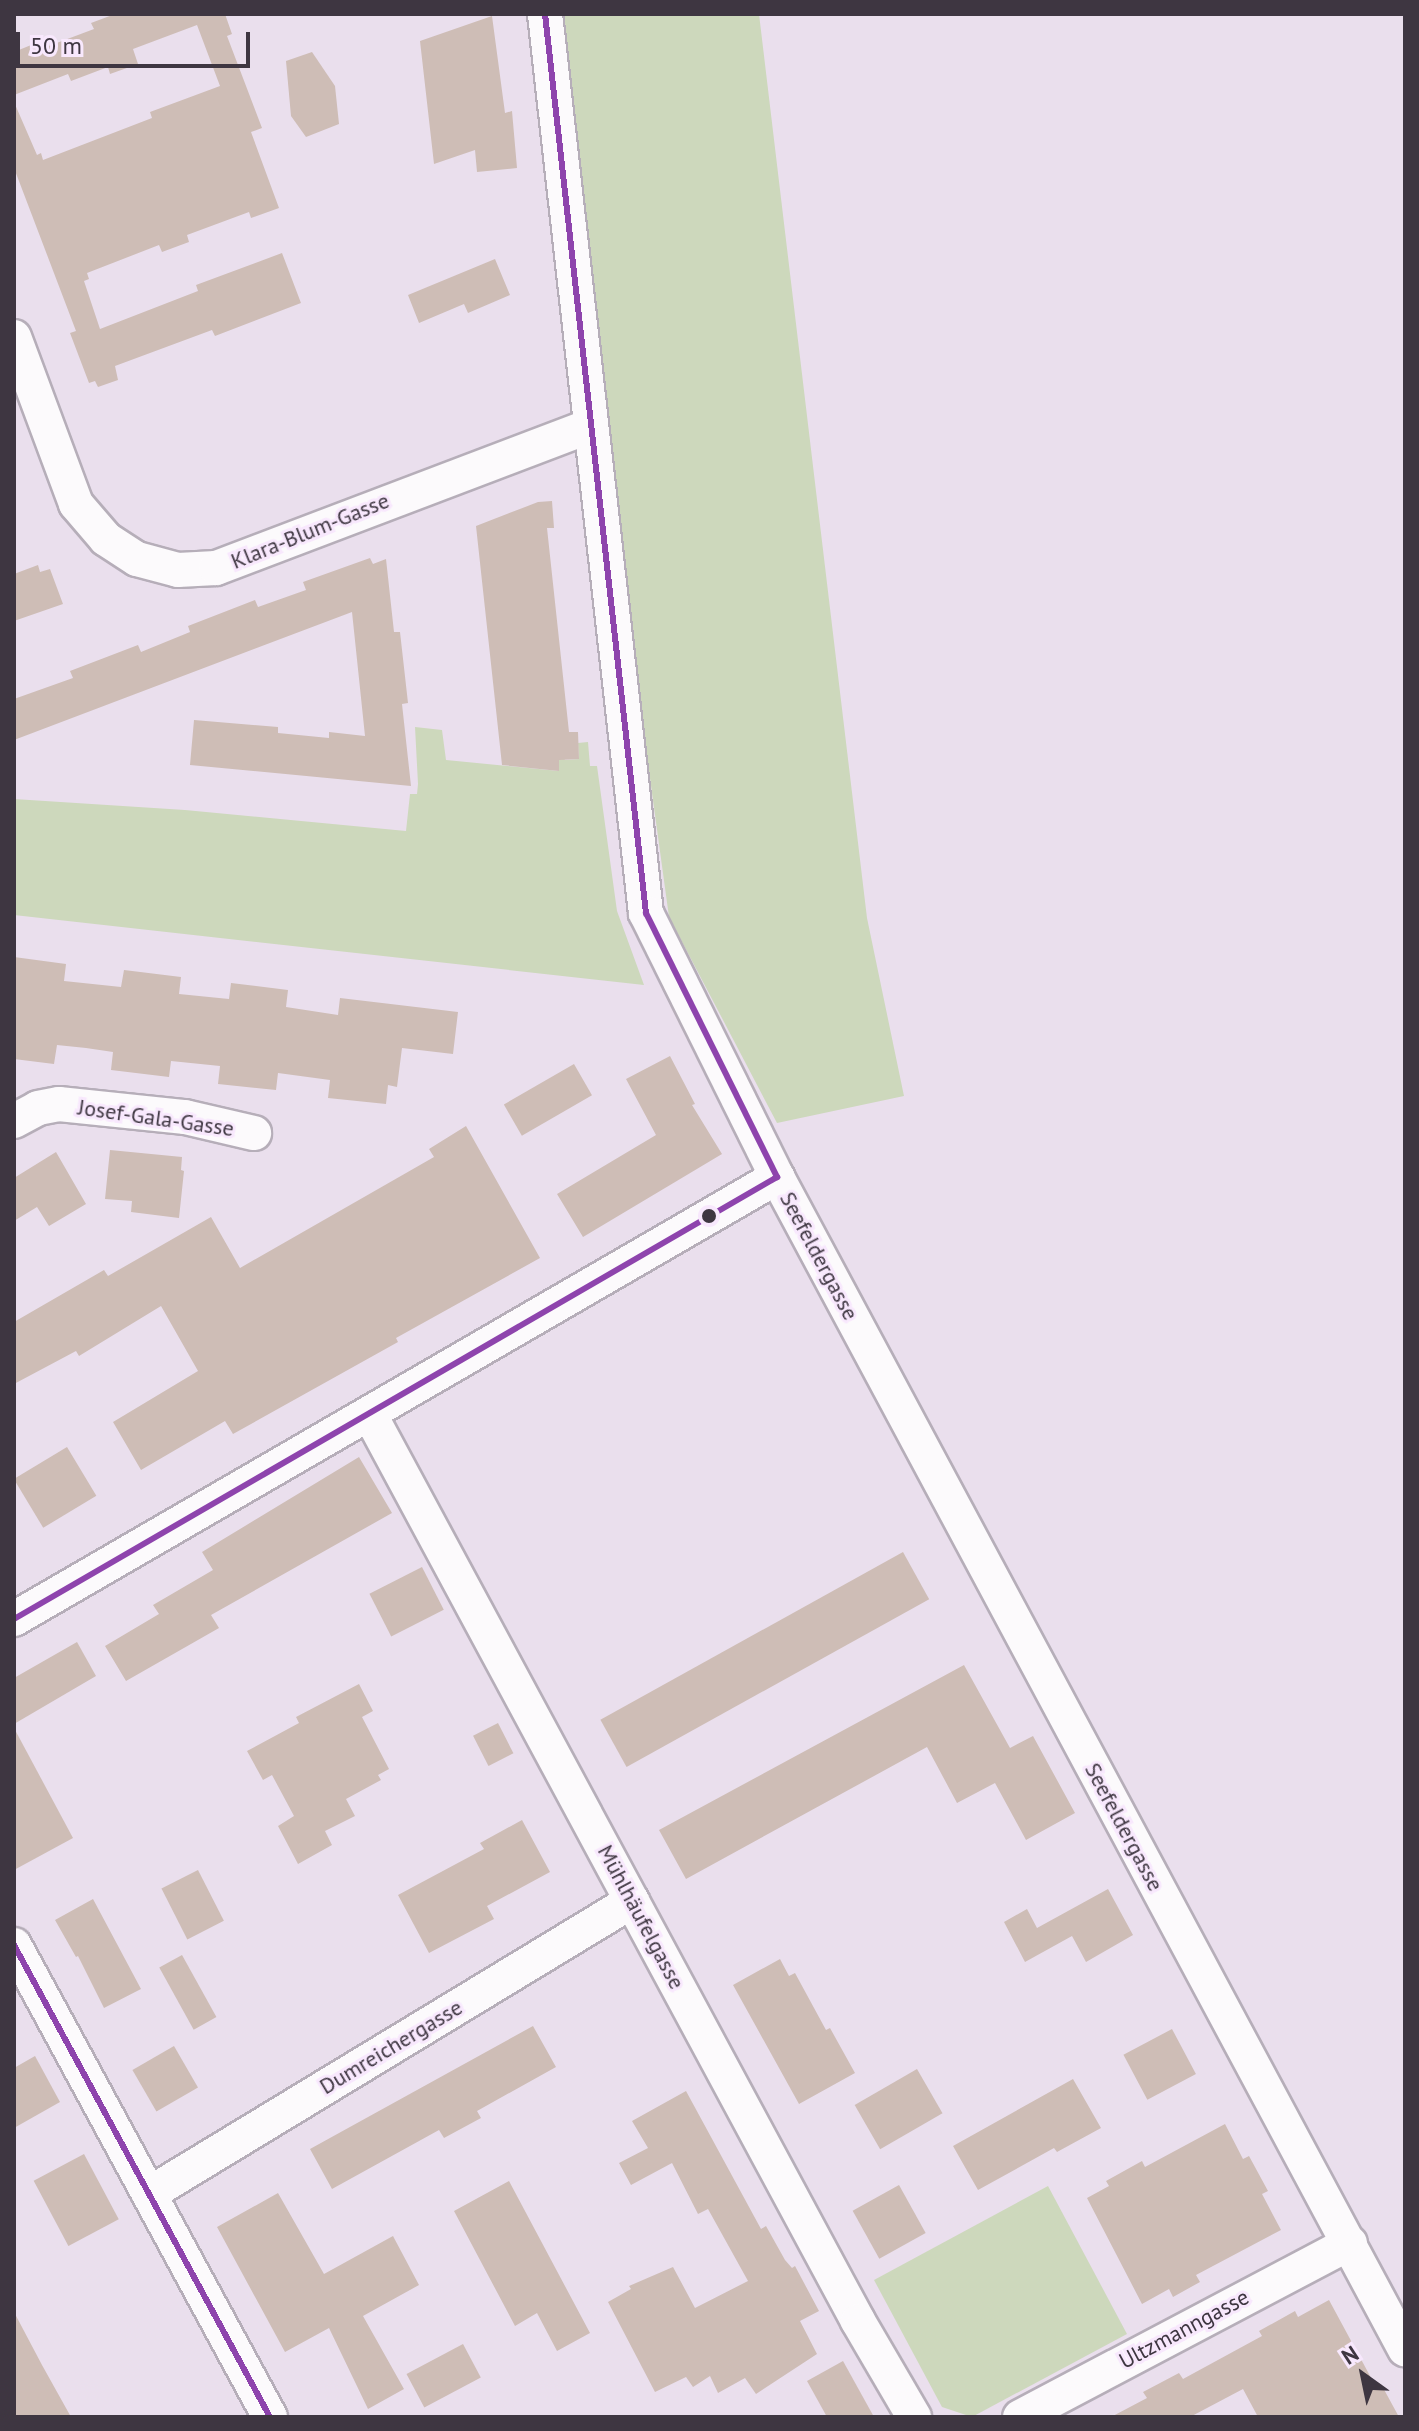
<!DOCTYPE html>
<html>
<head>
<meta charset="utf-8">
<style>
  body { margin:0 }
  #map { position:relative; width:1419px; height:2431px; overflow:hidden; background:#eadfed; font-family:"PT Sans",sans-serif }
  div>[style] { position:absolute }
  .green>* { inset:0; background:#cdd8bc }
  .building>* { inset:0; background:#cebdb6; transform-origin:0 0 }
  .roads { filter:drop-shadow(2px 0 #b6aeb9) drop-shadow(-2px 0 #b6aeb9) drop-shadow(0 2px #b6aeb9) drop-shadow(0 -2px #b6aeb9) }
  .minor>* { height:34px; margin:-17px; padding:0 17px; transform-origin:17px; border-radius:17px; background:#fcfafc }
  .bus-1>* { height:6px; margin:-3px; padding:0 3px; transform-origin:3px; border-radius:3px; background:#8e44ad }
  .dots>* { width:22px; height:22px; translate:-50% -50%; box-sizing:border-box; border:4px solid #f8e8fd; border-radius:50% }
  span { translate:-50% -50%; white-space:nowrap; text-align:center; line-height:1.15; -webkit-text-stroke:6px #f8e8fd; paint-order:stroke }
  .street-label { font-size:22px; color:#3e3641 }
  .frame { position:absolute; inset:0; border:16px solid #3e3641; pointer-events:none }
  .north { position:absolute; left:1323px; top:2335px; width:80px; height:80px; -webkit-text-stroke:6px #f8e8fd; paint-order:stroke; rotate:327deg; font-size:22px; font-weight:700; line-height:32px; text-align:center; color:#3e3641 }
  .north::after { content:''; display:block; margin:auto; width:28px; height:36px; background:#3e3641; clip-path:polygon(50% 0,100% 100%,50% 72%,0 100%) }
  .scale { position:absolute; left:16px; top:32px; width:234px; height:36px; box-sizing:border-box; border:4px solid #3e3641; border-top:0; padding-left:10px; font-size:24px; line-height:28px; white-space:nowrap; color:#3e3641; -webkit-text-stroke:6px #f8e8fd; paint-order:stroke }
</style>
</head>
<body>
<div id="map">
  <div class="green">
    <div style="clip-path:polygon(564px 14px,759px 14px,867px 918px,904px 1096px,777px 1123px,669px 917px,625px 596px)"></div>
    <div style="clip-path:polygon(415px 727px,442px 730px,446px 760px,559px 771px,557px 743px,565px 760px,579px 759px,578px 743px,588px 742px,590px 766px,597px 766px,617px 911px,644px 985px,14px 915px,14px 799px,185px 810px,406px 831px,410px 794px,417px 794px,418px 784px)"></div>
    <div style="clip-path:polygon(1048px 2186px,1127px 2334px,972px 2417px,942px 2407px,874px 2280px)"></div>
  </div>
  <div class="building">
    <div style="clip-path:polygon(115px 14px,225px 14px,232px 34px,227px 36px,262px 128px,251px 132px,279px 208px,251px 218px,249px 212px,187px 235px,189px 242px,162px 252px,159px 245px,87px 273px,89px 279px,84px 281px,100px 329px,198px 291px,196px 285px,282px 253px,301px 303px,215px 336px,212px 330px,115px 366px,118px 380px,98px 387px,95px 381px,89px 383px,70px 333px,76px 331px,14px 168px,14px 102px,37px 155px,41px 153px,43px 160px,152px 118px,150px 112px,220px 86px,197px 25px,133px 49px,138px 64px,110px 74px,108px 67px,71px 81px,68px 74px,14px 95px,14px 52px,36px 43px,38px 50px,94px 29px,91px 23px)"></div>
    <div style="clip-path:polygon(492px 16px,505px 113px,512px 111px,517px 168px,477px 172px,475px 150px,434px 164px,420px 41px)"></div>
    <div style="clip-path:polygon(312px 52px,335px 86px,339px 124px,306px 137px,291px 116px,286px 61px)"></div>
    <div style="clip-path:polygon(495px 259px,510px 295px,468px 313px,464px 304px,419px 323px,408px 295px)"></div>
    <div style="clip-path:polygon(552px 501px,554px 528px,547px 528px,569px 732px,578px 732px,579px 759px,559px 760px,559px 771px,502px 765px,476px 526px,538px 502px)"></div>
    <div style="clip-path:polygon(370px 558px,373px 564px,386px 559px,394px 632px,400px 632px,408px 703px,402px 704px,411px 786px,190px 765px,194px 720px,278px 727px,278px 733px,329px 738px,329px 732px,365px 736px,352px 612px,14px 740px,14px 699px,73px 678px,70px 671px,138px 645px,141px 652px,190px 632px,188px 626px,255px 600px,258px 607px,306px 590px,303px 582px)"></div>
    <div style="clip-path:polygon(38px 565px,40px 572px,50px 569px,63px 604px,14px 621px,14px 574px)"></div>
    <div style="clip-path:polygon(14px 957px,66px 964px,64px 981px,121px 987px,124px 970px,181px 977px,179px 994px,229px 999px,231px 983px,288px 990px,286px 1007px,338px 1015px,340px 998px,458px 1012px,453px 1054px,402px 1048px,397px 1087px,388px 1085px,386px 1104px,328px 1098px,330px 1080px,278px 1073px,276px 1090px,218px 1084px,220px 1066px,171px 1061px,169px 1077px,111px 1070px,113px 1052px,86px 1048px,57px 1045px,54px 1064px,14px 1059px)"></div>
    <div style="clip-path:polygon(670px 1056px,695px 1104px,692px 1105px,722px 1154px,583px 1237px,557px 1194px,656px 1135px,626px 1079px)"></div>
    <div style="left:574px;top:1064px;width:36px;height:81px;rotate:60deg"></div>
    <div style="clip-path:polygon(466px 1126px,540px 1258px,396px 1338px,398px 1342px,233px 1434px,225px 1421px,141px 1470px,113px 1422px,198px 1371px,161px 1306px,79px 1356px,76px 1351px,14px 1384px,14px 1322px,104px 1270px,108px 1276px,211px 1217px,240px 1268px,434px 1157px,429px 1149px)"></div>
    <div style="clip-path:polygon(110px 1150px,182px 1157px,181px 1170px,184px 1171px,179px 1218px,131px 1212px,132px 1201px,105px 1199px)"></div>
    <div style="clip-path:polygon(56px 1152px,86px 1204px,49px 1226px,37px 1207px,14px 1221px,14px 1178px)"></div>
    <div style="left:67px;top:1447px;width:57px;height:62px;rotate:59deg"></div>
    <div style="clip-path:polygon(359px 1457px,392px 1513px,211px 1615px,219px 1628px,126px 1681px,105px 1646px,159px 1614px,153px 1605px,213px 1570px,202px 1552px)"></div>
    <div style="left:903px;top:1552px;width:54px;height:346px;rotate:61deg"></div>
    <div style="left:422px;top:1567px;width:48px;height:59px;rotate:63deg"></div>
    <div style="clip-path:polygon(77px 1642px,96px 1676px,14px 1724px,14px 1678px)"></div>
    <div style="clip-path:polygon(964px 1665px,1010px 1748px,1033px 1736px,1075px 1813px,1026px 1840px,995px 1783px,957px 1803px,927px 1747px,686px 1879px,659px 1830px)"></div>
    <div style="clip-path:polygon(359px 1684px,373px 1711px,362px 1717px,389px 1769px,378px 1775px,381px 1780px,346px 1799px,355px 1816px,325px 1831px,332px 1845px,298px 1864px,278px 1826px,294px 1816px,272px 1775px,263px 1780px,247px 1751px,299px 1723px,296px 1717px)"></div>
    <div style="left:498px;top:1723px;width:34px;height:28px;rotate:63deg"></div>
    <div style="clip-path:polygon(14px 1728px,73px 1838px,14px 1870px)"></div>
    <div style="clip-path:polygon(522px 1820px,550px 1872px,487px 1906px,494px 1919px,429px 1953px,398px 1895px,484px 1849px,480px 1843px)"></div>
    <div style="left:198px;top:1870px;width:57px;height:41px;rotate:63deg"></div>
    <div style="clip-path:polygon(1108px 1889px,1133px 1935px,1086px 1962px,1072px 1936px,1025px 1962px,1004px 1922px,1027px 1909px,1037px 1928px)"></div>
    <div style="clip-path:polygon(93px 1899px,141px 1989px,104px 2008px,78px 1956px,76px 1957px,55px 1920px)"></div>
    <div style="left:182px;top:1955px;width:71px;height:26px;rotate:61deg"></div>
    <div style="clip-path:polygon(780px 1959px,789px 1976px,795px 1973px,826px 2030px,830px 2028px,855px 2073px,799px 2104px,733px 1985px)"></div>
    <div style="clip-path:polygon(533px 2026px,556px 2067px,477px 2111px,481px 2118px,444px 2138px,439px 2130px,332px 2189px,310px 2149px)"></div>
    <div style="left:1172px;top:2029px;width:51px;height:55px;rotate:62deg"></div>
    <div style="left:174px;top:2046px;width:48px;height:48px;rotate:60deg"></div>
    <div style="clip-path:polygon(35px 2056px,60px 2102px,14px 2128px,14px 2068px)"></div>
    <div style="left:917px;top:2069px;width:51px;height:72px;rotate:60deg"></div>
    <div style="clip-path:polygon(1073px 2079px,1101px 2128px,1057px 2152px,1054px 2148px,978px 2190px,953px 2146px)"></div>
    <div style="clip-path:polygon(686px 2091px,761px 2229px,766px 2226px,785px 2260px,792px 2268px,795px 2266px,819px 2311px,800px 2321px,817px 2354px,756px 2394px,745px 2378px,718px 2393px,710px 2376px,693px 2387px,686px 2377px,655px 2392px,608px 2302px,631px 2289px,629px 2286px,673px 2267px,695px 2308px,748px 2281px,708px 2209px,698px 2214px,672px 2163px,631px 2185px,619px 2163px,648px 2148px,632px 2121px)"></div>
    <div style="clip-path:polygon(1225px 2124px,1243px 2159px,1249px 2156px,1268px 2191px,1262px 2194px,1281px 2230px,1196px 2275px,1200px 2282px,1173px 2297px,1169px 2289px,1142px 2304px,1087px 2198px,1109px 2186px,1106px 2181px,1142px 2161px,1145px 2167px)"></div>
    <div style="left:84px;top:2154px;width:74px;height:57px;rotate:62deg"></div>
    <div style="clip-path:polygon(509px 2181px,590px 2333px,557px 2351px,537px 2313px,515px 2326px,454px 2211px)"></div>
    <div style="left:899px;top:2185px;width:55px;height:53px;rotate:61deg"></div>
    <div style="clip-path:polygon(278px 2193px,324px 2274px,393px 2236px,419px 2285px,363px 2316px,404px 2389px,368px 2409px,329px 2328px,285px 2352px,217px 2227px)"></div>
    <div style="clip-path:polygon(1329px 2300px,1376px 2387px,1381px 2384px,1399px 2417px,1258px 2417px,1243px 2389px,1190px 2417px,1111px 2417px,1147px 2398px,1143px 2392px,1179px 2373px,1183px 2379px,1262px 2336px,1259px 2331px,1295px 2311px,1298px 2317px)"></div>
    <div style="clip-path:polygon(14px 2312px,42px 2365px,71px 2417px,14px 2417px)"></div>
    <div style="left:463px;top:2344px;width:38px;height:64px;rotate:62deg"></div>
    <div style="clip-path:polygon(843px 2361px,874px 2417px,827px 2417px,807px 2381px)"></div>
  </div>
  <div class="roads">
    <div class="minor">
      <div style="left:545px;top:14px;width:905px;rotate:83.59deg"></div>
      <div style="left:646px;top:913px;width:295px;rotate:63.6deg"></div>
      <div style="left:777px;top:1177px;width:1330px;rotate:61.82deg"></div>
      <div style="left:14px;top:337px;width:178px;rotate:69.6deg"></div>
      <div style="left:76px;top:504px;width:46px;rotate:49.4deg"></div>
      <div style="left:106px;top:539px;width:37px;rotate:33deg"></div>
      <div style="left:137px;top:559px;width:42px;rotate:15deg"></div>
      <div style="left:178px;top:570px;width:38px;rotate:-3deg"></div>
      <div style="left:216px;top:568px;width:399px;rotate:-20.8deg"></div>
      <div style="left:14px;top:1121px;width:27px;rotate:-28deg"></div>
      <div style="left:38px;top:1108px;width:21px;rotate:-11deg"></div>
      <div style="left:59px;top:1104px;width:127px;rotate:5.9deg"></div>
      <div style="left:185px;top:1117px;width:71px;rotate:13.1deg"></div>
      <div style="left:370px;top:1415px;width:1029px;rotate:61.69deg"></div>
      <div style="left:858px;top:2321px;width:111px;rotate:59.7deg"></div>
      <div style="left:14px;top:1619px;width:882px;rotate:-30.08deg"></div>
      <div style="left:14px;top:1945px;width:537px;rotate:61.53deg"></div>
      <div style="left:149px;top:2194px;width:565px;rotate:-31.24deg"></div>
      <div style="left:1020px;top:2417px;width:373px;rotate:-27.8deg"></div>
    </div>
  </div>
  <div class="bus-1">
    <div style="left:545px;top:14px;width:905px;rotate:83.59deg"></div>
    <div style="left:646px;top:913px;width:295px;rotate:63.6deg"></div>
    <div style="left:14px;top:1619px;width:882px;rotate:-30.08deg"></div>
    <div style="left:14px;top:1945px;width:537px;rotate:61.53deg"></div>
  </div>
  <div class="dots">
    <div style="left:709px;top:1216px;background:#3e3641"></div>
  </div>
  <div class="street-label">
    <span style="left:310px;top:531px;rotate:-22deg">Klara-Blum-Gasse</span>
    <span style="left:156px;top:1118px;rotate:8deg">Josef-Gala-Gasse</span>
    <span style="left:819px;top:1256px;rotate:62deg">Seefeldergasse</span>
    <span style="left:1124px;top:1827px;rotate:62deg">Seefeldergasse</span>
    <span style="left:641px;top:1917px;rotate:62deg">Mühlhäufelgasse</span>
    <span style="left:391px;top:2047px;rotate:-31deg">Dumreichergasse</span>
    <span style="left:1184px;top:2329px;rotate:-28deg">Ultzmanngasse</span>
  </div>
  <div class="frame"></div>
  <div class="north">N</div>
  <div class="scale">50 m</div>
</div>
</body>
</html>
